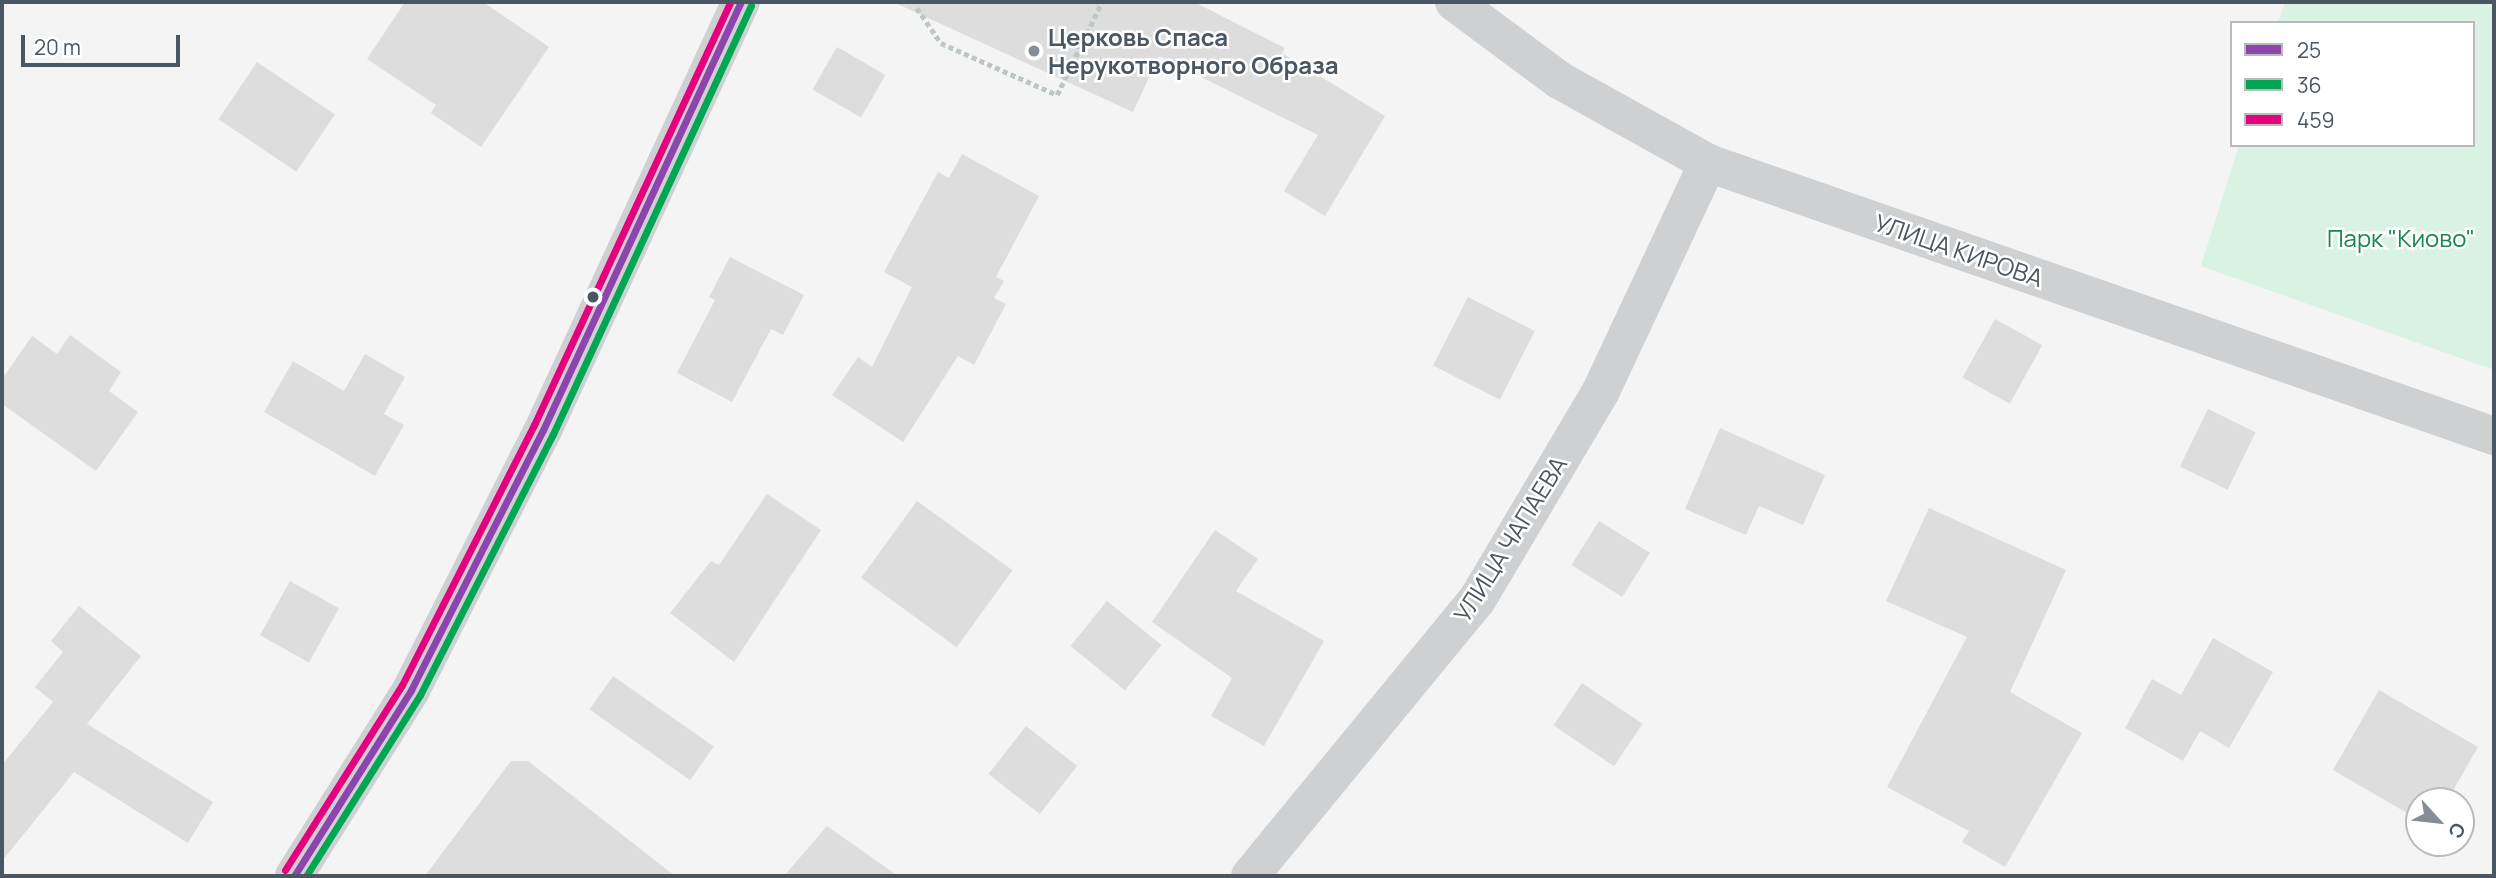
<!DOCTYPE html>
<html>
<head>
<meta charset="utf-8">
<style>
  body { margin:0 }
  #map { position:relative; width:2496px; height:878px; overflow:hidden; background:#f4f4f4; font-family:Manrope,sans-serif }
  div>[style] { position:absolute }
  .green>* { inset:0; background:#d9f2e3 }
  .building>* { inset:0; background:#ddddde; transform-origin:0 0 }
  .path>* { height:4.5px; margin-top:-2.25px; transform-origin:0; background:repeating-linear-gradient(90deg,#bcc7c4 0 5px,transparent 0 8.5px) }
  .street>* { height:38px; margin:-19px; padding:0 19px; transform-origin:19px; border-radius:19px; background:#ced0d2 }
  .secondary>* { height:38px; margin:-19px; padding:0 19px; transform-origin:19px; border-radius:19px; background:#ced0d4 }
  .bus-1>* { height:7px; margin:-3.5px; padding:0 3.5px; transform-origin:3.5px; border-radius:3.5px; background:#8e44ad }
  .bus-2>* { height:7px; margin:-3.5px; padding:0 3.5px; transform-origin:3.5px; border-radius:3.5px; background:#00a651 }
  .bus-3>* { height:7px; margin:-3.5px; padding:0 3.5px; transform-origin:3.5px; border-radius:3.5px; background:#e5007d }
  .dots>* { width:19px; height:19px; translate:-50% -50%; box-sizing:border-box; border:4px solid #fff; border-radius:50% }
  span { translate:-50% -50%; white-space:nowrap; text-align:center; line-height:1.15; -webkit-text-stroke:5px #fff; paint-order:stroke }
  .poi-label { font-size:24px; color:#4a5661; font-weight:700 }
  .left { translate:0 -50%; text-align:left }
  .park-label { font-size:24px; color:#17864f }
  .street-label { font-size:24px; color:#4a5661 }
  .frame { position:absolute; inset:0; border:4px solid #4a5661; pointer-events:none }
  .legend { position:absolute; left:2230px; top:21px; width:245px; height:126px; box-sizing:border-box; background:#fff; border:2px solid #b7bbc0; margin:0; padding:9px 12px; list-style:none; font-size:21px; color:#4a5661 }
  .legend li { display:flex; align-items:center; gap:14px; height:35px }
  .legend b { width:35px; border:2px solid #b7bbc0 }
  .north { position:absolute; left:2405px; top:787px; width:70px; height:70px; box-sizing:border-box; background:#fff; border:2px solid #b7bbc0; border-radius:50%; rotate:117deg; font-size:19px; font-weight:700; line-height:28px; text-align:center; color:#4a5661 }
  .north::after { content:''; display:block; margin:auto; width:24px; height:32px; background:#868d94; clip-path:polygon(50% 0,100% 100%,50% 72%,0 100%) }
  .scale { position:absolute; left:21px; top:35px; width:159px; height:32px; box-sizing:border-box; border:4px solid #4a5661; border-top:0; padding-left:9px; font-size:21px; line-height:24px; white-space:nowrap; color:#4a5661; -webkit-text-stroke:5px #fff; paint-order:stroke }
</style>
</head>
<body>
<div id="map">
  <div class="green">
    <div style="clip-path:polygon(2285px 2px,2494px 2px,2494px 370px,2201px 266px,2239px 145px,2473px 145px,2473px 23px,2278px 23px)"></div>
  </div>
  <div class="building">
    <div style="clip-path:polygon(405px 2px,483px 2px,549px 47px,481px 147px,431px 113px,436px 105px,367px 59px)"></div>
    <div style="clip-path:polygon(893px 2px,1194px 2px,1285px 48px,1282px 53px,1385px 116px,1325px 216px,1284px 191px,1318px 135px,1159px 56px,1133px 112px)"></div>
    <div style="left:837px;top:47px;width:56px;height:49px;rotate:30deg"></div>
    <div style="left:257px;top:62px;width:94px;height:69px;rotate:34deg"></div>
    <div style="clip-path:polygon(962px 154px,1039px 196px,996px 277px,1004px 281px,994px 298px,1006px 304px,974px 365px,958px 356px,903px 442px,832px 395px,858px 357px,872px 367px,912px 287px,884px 272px,938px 172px,949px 178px)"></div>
    <div style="clip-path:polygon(730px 257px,804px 295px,783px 335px,771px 329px,732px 402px,677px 373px,715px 300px,709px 297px)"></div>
    <div style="left:1468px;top:297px;width:75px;height:77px;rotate:27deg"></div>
    <div style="left:1995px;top:319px;width:54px;height:67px;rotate:29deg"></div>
    <div style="clip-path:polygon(70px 335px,121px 372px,109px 391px,138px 412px,96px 471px,2px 404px,2px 379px,32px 336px,57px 354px)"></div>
    <div style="clip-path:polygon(365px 354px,405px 377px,384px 414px,404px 425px,375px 476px,264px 412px,293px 361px,344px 391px)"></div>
    <div style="left:2208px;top:409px;width:53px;height:64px;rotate:26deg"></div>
    <div style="clip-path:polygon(1720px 428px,1825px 475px,1803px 525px,1759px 506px,1746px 535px,1685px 509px)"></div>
    <div style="clip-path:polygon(767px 494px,821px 530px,734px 662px,670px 613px,711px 561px,719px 565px)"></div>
    <div style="left:917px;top:501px;width:118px;height:95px;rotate:36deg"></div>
    <div style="clip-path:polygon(1929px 508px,2066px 570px,2010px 692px,2082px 733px,2005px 867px,1962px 842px,1969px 831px,1887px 787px,1967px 637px,1886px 601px)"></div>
    <div style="left:1599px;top:521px;width:60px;height:52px;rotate:32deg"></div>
    <div style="clip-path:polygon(1215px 530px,1258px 559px,1236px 591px,1324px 641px,1264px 746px,1211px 716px,1232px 678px,1152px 622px)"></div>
    <div style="left:290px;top:581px;width:56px;height:62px;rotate:29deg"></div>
    <div style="left:1107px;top:601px;width:70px;height:58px;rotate:39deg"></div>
    <div style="clip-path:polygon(79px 606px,141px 656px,87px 724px,213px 802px,188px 843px,74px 772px,2px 861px,2px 765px,53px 702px,35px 687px,63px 652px,51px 641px)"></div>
    <div style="clip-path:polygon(2213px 638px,2273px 672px,2229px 748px,2200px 731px,2183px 761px,2125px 728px,2152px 679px,2181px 695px)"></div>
    <div style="left:613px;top:676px;width:123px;height:41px;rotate:35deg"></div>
    <div style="left:1582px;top:683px;width:73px;height:51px;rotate:34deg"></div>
    <div style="clip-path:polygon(2379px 690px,2478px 747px,2447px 801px,2419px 801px,2419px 820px,2333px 770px)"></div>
    <div style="left:1026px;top:726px;width:65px;height:61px;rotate:38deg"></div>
    <div style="clip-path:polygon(511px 761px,528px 761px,675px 876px,425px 876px)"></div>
    <div style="clip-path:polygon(827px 826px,898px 876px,784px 876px)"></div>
  </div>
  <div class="path">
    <div style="left:917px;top:8px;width:42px;rotate:55.6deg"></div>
    <div style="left:941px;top:43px;width:127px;rotate:24.1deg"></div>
    <div style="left:1057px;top:95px;width:103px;rotate:-64.2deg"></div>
  </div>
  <div class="street">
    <div style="left:1454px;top:2px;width:131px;rotate:36.6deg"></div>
    <div style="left:1559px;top:80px;width:171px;rotate:29.1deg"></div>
    <div style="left:1708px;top:163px;width:832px;rotate:19.15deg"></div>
    <div style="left:1250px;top:876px;width:357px;rotate:-50.6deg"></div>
    <div style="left:1477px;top:600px;width:243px;rotate:-59.3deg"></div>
    <div style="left:1601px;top:391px;width:252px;rotate:-64.9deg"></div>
  </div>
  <div class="secondary">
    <div style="left:294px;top:876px;width:220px;rotate:-57.8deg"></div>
    <div style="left:411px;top:690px;width:292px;rotate:-63.1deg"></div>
    <div style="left:543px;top:430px;width:472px;rotate:-65.2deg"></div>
  </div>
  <div class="bus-1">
    <div style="left:294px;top:876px;width:220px;rotate:-57.8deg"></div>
    <div style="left:411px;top:690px;width:292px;rotate:-63.1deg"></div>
    <div style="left:543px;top:430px;width:472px;rotate:-65.2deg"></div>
  </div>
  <div class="bus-2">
    <div style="left:306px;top:876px;width:214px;rotate:-57.8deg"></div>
    <div style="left:420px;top:695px;width:293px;rotate:-63deg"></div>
    <div style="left:553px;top:434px;width:472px;rotate:-65.2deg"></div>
  </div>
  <div class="bus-3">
    <div style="left:285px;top:870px;width:219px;rotate:-57.7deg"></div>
    <div style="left:402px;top:685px;width:292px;rotate:-63.1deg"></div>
    <div style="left:534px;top:425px;width:466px;rotate:-65.1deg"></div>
  </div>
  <div class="dots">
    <div style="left:1034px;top:51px;background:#868d94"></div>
    <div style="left:593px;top:297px;background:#4a5661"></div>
  </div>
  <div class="poi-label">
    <span class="left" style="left:1048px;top:51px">Церковь Спаса<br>Нерукотворного Образа</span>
  </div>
  <div class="park-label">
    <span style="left:2401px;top:238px">Парк "Киово"</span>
  </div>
  <div class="street-label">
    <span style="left:1959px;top:250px;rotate:19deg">УЛИЦА КИРОВА</span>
    <span style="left:1510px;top:539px;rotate:-58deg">УЛИЦА ЧАПАЕВА</span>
  </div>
  <div class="frame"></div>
  <ul class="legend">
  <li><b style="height:9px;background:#8e44ad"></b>25</li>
  <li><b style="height:9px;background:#00a651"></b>36</li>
  <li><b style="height:9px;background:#e5007d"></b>459</li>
  </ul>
  <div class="north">С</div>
  <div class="scale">20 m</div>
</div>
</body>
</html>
